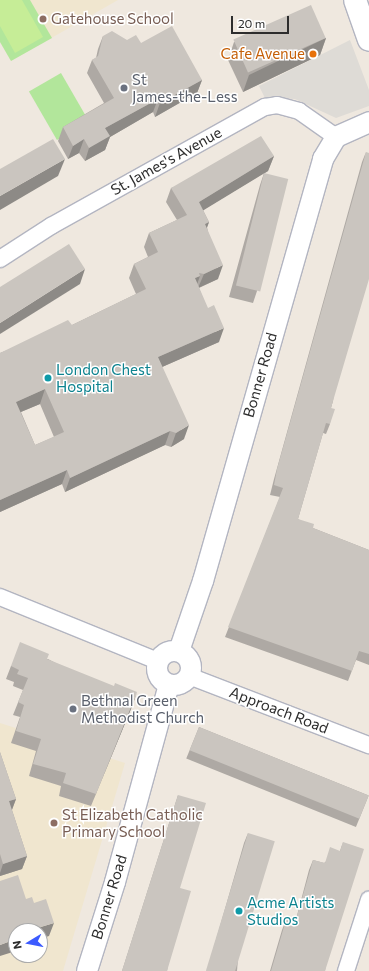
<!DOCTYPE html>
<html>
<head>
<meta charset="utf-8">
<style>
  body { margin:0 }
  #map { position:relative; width:369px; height:971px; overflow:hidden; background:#efe8df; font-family:Commissioner,sans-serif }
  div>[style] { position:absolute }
  .education>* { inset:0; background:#f0e6cf }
  .green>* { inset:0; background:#b2e69b; transform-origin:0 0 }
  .pitch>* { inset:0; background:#c6ed97 }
  .plaza>* { inset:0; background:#dedbd6 }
  .roads { filter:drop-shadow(1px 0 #b3b5c1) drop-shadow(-1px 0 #b3b5c1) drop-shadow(0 1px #b3b5c1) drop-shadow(0 -1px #b3b5c1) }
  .minor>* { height:16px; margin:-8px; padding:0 8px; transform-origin:8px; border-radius:8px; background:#fff }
  .tertiary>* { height:20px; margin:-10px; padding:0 10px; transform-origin:10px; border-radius:10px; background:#fff }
  .tertiary>.ring { margin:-10px; padding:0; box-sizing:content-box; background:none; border:20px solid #fff; border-radius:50% }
  .secondary>* { height:22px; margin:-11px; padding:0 11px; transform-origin:11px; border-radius:11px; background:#fff }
  .wall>* { inset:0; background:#aea9a4; transform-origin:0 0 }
  .shaded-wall>* { inset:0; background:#8d8a86 }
  .building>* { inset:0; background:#cac5bf; transform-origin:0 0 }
  .dots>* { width:11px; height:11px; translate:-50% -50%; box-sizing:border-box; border:2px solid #fff; border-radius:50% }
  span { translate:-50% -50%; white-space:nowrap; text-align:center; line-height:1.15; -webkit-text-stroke:3px #fff; paint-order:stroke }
  .education-label { font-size:15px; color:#785e54 }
  .left { translate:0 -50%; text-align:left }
  .food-label { font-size:15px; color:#c56008 }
  .right { translate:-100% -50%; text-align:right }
  .worship-label { font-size:15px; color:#5b616d }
  .street-label { font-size:15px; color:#2d2d2d }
  .culture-label { font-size:15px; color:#0d838f }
  .north { position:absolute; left:8px; top:923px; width:40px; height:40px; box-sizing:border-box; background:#fff; border:1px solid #ababab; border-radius:50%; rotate:260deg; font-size:11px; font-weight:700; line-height:16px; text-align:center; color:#2d2d2d }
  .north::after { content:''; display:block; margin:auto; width:14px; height:18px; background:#3c5bff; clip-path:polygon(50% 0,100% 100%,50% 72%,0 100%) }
  .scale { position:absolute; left:231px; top:16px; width:58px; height:18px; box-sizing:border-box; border:2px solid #2d2d2d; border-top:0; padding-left:5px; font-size:12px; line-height:14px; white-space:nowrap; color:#2d2d2d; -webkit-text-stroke:3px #fff; paint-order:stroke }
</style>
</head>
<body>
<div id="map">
  <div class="education">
    <div style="clip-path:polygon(0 0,118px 0,11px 61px,0 42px)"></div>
    <div style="clip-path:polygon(evenodd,0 723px,125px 763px,63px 971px,0 971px,0 723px,16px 931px,40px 931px,40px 955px,16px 955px,16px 931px)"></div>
  </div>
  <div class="green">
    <div style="clip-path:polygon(0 0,30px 0,52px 38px,11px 61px,0 42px)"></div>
    <div style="left:61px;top:73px;width:56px;height:37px;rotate:60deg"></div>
  </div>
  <div class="pitch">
    <div style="clip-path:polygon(0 0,22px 0,43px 37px,15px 53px,0 26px)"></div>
  </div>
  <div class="plaza">
    <div style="clip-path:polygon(350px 40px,369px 90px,369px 106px,336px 118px,295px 99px,265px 98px,259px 86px)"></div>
  </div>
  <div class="roads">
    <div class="minor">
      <div style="left:0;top:259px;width:61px;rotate:-32.9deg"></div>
      <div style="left:51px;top:226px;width:245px;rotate:-29.1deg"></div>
      <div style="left:265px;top:107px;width:12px;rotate:-9deg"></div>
      <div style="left:277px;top:105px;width:23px;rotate:15deg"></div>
      <div style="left:299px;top:111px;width:45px;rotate:35.1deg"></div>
      <div style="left:0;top:597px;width:170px;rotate:22.1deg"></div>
      <div style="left:189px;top:676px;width:193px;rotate:21deg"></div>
      <div style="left:346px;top:971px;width:75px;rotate:-72.1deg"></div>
    </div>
    <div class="tertiary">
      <div class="ring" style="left:157px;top:651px;width:14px;height:14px"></div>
      <div style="left:179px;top:651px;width:74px;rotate:-71.1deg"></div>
      <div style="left:203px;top:581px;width:439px;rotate:-74.1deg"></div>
      <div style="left:323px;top:159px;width:26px;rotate:-59deg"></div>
      <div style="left:336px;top:137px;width:36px;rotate:-24deg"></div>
      <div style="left:87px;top:971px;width:93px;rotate:-72.5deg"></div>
      <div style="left:115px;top:882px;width:204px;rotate:-74.7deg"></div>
    </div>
    <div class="secondary">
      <div style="left:355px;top:0;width:42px;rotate:70.7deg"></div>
    </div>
  </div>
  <div class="wall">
    <div style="clip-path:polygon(103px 36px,141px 43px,202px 80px,197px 93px,155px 117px,153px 112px,110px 137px,105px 150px,85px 161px,79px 153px,68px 159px,58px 141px,63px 127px,104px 103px,87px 73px,92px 60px,96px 58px,98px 49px)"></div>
    <div style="clip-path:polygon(326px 38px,320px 55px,243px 92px,228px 60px,234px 42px)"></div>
    <div style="clip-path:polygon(366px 152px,333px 401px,331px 408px,330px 424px,326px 434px,323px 433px,298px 519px,313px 528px,369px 550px,369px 665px,356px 660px,348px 681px,225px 637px,280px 497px,270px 495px,274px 479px,362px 162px)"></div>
    <div style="clip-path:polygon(evenodd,274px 156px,268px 171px,265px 173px,257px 291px,253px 303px,229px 297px,260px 185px,264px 173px,203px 210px,209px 222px,207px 227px,218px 279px,199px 288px,219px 342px,162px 367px,184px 439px,171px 447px,165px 445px,65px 492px,62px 484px,0 512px,0 353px,72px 325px,136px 294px,129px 278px,134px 264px,148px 257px,144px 247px,149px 233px,177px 220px,166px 202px,171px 188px,274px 156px,40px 404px,54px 437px,35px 445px,21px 412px,40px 404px)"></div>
    <div style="clip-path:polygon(48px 659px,133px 704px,91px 806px,59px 796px,61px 786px,29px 776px,36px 751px,11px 743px,20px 717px,13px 715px,23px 690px,13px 686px,14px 682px,6px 679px,11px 666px)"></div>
    <div style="left:199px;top:727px;width:183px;height:34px;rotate:22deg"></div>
    <div style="clip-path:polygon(0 752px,16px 799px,12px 810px,27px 856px,22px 869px,0 876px)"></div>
    <div style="clip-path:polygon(178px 795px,180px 888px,167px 971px,122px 971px)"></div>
    <div style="clip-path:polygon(248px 833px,237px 971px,207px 971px,244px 843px)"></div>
    <div style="clip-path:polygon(343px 842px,325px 971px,270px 971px,282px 930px,286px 920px,295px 923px,309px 870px,313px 860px,324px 863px,340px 851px)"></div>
  </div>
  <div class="shaded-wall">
    <div style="clip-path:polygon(326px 38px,320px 55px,243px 92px,249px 75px)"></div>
    <div style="clip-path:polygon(202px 80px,197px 93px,155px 117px,160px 103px)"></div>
    <div style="clip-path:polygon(158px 99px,153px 112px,110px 137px,105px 150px,85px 161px,89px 148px,105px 128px)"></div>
    <div style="clip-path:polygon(84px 139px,79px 153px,68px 159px,73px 146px)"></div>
    <div style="clip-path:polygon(274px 156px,268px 171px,194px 216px,199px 202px)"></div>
    <div style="clip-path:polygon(65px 159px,58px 176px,0 210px,0 196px)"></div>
    <div style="clip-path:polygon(209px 222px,204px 236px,205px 224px)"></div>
    <div style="clip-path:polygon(223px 265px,218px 279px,198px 288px,204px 274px)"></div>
    <div style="clip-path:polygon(85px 269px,80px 284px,0 334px,0 323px)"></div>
    <div style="clip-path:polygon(200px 276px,195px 290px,195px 278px)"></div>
    <div style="clip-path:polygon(224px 328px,219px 342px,153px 371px,158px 357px)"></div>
    <div style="clip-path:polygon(45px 389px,40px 404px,11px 416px,16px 402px)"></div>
    <div style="clip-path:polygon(189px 425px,184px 439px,171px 447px,176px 433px)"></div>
    <div style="clip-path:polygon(170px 431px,165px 445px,65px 492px,70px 478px)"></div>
    <div style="clip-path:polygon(67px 470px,62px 484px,0 512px,0 500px)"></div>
    <div style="clip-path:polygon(137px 692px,133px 704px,91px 806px,96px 794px)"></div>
    <div style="clip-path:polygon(16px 799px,11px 812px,9px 801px)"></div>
    <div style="clip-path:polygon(27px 856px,22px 869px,0 876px,0 873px,3px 864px)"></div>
    <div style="clip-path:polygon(54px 923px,49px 936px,40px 939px,40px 931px,34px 931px,34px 929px)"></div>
    <div style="clip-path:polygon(16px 939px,16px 951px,0 956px,0 945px)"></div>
  </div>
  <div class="building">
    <div style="left:311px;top:5px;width:36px;height:85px;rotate:66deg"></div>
    <div style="clip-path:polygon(172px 26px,202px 80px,160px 103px,158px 99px,105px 128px,110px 136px,89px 148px,84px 139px,73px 146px,63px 127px,114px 98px,92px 60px,98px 56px,103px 36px,112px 31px,127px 40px,136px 35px,141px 43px)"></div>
    <div style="clip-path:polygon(evenodd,261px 136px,274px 156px,199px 202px,209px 222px,205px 224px,223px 265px,204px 274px,199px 273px,200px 276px,195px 278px,208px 308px,214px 305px,224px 328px,158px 357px,189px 425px,176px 433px,170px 431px,70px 478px,67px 470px,0 500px,0 353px,68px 320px,72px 325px,146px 289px,134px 264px,158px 252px,149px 233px,187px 215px,171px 188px,261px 136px,45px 389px,64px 432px,35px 445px,16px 402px,45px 389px)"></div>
    <div style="clip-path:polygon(53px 139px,65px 159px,0 196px,0 169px)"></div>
    <div style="clip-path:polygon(366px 152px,369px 153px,369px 279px,333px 401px,331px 408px,335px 409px,330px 424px,326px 423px,298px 519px,314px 524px,313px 528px,369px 550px,369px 654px,359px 651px,352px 671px,228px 627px,283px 488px,274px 485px,277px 469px)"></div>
    <div style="left:264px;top:173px;width:25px;height:116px;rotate:14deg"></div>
    <div style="clip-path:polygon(69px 244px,85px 269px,0 323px,0 287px)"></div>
    <div style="clip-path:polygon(20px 642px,49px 654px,47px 659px,114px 686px,115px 683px,137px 692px,96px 794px,63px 783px,66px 773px,33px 764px,41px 739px,16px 731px,24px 705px,18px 702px,28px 678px,17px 674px,19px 670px,11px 666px)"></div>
    <div style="left:199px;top:727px;width:183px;height:25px;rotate:22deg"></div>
    <div style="clip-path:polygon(0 752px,16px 799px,9px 801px,27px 856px,3px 864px,0 854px)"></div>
    <div style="clip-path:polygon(178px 795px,206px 803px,180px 888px,191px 891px,167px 971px,122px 971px)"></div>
    <div style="left:248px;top:833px;width:28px;height:144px;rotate:17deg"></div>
    <div style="clip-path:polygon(343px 842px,364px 849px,325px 971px,271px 971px,286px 920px,295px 923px,313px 860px,325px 863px,330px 847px,340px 851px)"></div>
    <div style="clip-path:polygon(18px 875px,26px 899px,32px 897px,34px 903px,46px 899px,54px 923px,34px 929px,35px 931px,16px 931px,16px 939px,0 945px,0 881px)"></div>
  </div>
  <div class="dots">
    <div style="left:43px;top:19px;background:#8d6e63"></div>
    <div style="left:313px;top:54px;background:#e8710a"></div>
    <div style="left:124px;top:88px;background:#6b7280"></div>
    <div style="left:48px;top:378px;background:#0f9aa8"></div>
    <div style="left:73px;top:709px;background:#6b7280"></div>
    <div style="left:54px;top:823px;background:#8d6e63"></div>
    <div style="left:239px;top:911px;background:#0f9aa8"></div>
  </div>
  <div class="education-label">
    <span class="left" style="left:51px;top:19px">Gatehouse School</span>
    <span class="left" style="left:62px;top:823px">St Elizabeth Catholic<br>Primary School</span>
  </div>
  <div class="food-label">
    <span class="right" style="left:305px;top:54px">Cafe Avenue</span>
  </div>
  <div class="worship-label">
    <span class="left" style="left:132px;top:88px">St<br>James-the-Less</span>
    <span class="left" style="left:81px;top:709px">Bethnal Green<br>Methodist Church</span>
  </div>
  <div class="street-label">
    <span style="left:166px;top:161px;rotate:-29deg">St. James's Avenue</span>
    <span style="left:260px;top:375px;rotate:-74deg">Bonner Road</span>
    <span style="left:279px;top:710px;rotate:21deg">Approach Road</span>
    <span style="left:109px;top:897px;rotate:-73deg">Bonner Road</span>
  </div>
  <div class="culture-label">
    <span class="left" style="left:56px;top:378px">London Chest<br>Hospital</span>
    <span class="left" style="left:247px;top:911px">Acme Artists<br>Studios</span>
  </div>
  <div class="north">N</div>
  <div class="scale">20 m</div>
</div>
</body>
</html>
